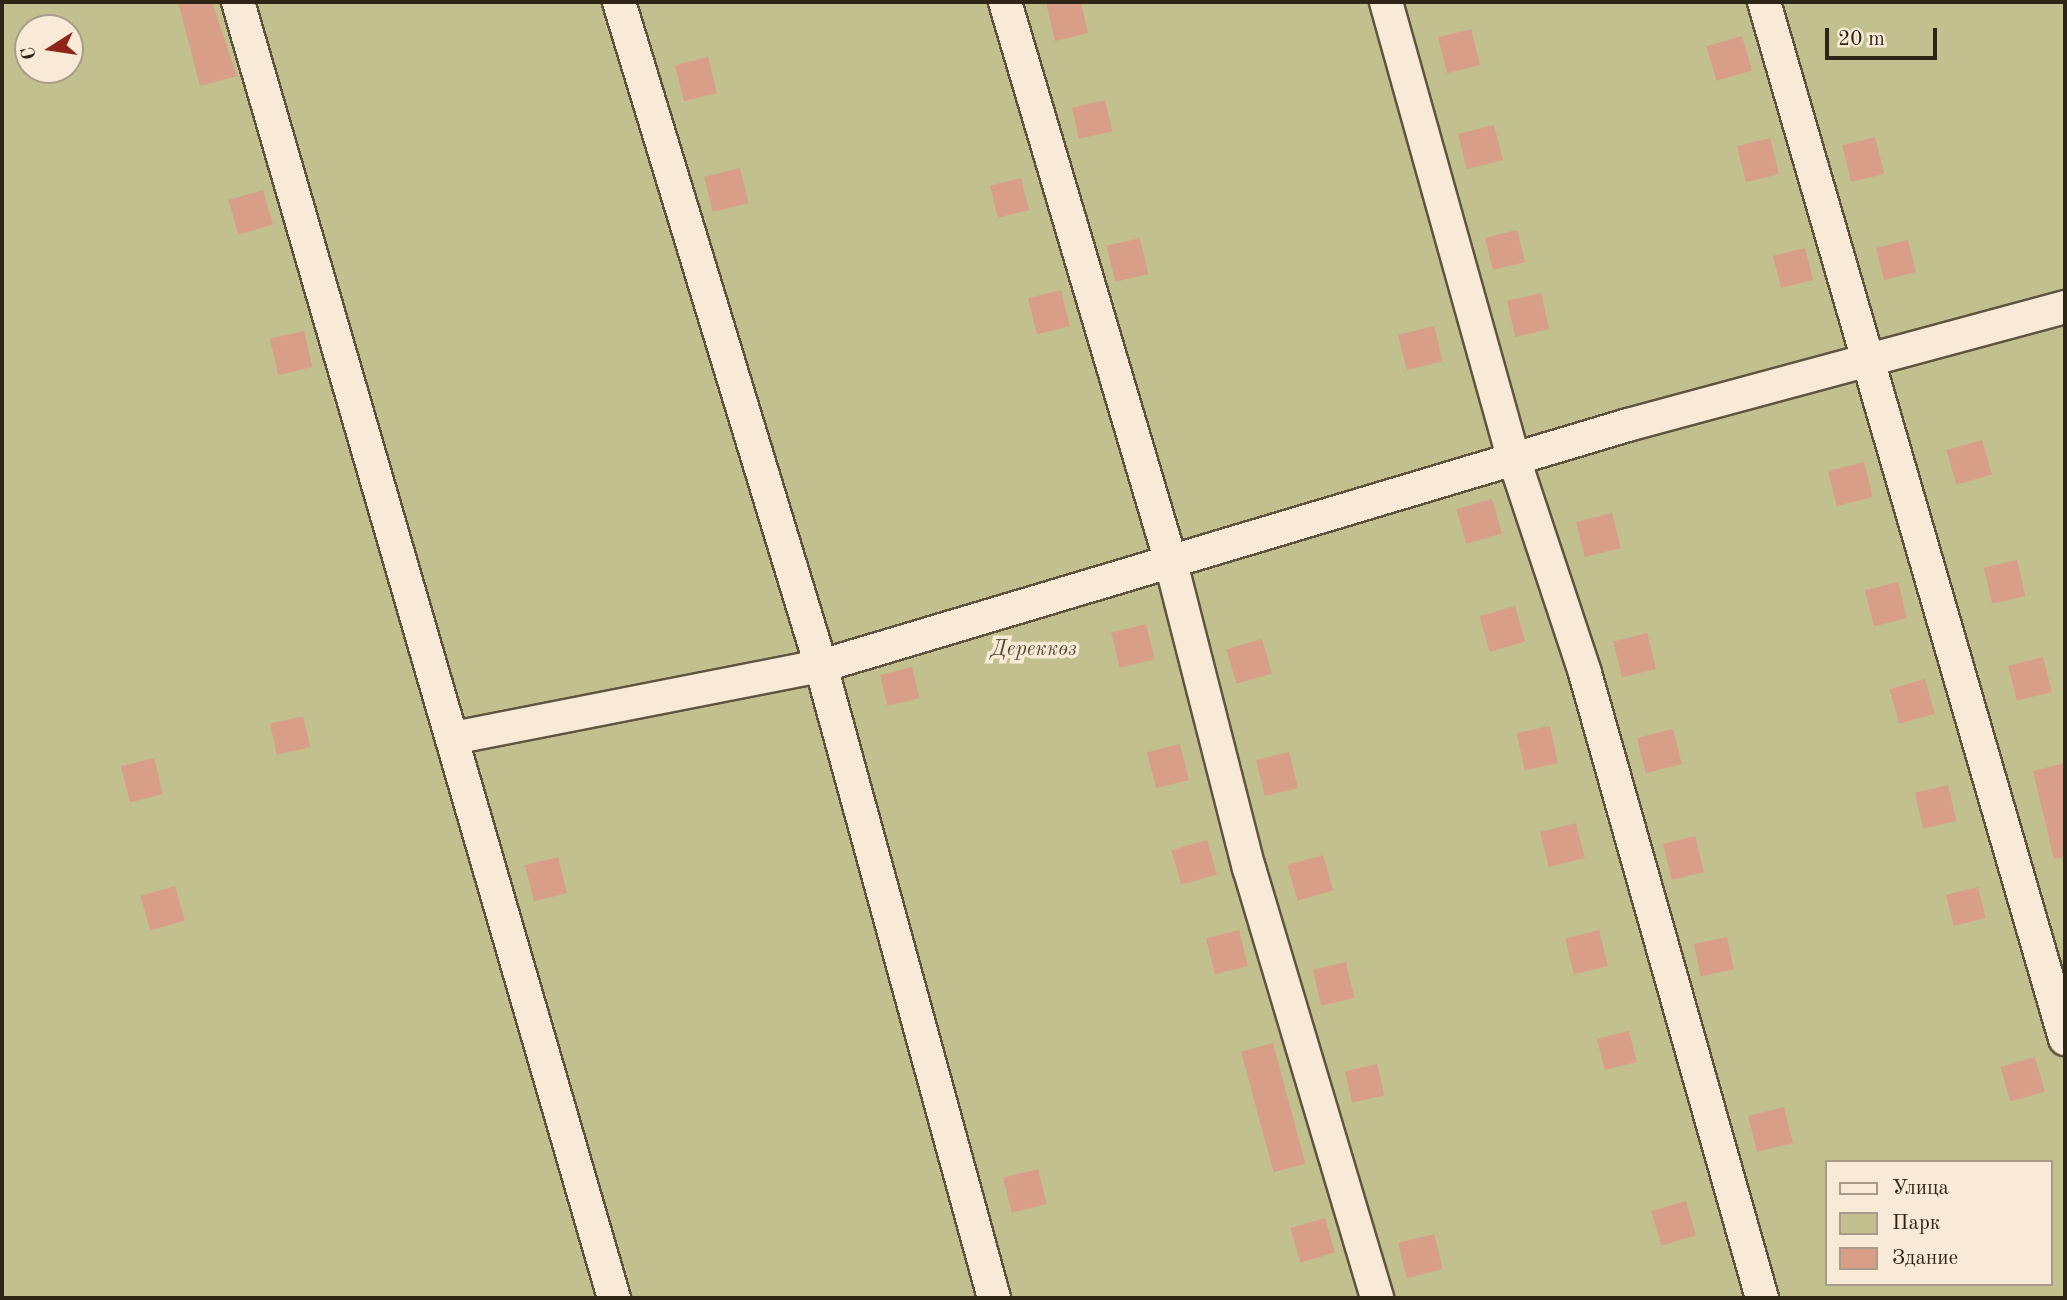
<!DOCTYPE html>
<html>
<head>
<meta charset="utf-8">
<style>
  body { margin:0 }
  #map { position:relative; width:2067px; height:1300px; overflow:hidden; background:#f5dfc2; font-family:"Old Standard TT",serif }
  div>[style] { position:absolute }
  .green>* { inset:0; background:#c2c08f }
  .building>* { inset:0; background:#d89e88; transform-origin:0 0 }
  .roads { filter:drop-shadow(2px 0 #605441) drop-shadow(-2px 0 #605441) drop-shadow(0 2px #605441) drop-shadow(0 -2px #605441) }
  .minor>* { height:32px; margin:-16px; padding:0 16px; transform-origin:16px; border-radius:16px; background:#f8ead7 }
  span { translate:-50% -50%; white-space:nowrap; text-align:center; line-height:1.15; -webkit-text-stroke:7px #f8ead7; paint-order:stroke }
  .park-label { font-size:21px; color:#544c34; font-style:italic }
  .frame { position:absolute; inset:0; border:4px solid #2f2516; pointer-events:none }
  .legend { position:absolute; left:1825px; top:1160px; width:228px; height:126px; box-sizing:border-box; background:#f8ead7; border:2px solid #a89b8a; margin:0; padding:9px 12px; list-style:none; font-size:21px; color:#2f2516 }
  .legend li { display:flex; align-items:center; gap:14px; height:35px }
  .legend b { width:35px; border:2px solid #a89b8a }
  .north { position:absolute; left:14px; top:14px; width:70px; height:70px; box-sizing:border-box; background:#f8ead7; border:2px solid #a89b8a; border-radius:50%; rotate:258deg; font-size:19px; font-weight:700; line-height:28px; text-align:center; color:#2f2516 }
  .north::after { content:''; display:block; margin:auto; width:24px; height:32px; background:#8f2418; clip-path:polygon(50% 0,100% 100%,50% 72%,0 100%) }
  .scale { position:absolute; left:1825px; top:28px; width:112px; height:32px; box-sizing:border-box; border:4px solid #2f2516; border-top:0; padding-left:9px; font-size:21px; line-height:24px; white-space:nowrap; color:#2f2516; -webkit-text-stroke:5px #f8ead7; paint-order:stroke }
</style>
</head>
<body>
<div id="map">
  <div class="green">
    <div style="clip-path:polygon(evenodd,2px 2px,2065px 2px,2065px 1298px,2px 1298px,2px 2px,28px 28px,70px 28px,70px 70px,28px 70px,28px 28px,2px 2px,1827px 1162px,2051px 1162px,2051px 1284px,1827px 1284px,1827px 1162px)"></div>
  </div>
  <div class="building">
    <div style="clip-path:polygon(178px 2px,212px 2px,237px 76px,200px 86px)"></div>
    <div style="clip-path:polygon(1046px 2px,1081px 2px,1088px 33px,1055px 41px)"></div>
    <div style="left:1471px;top:29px;width:37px;height:34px;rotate:76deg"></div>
    <div style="left:1742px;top:36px;width:36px;height:37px;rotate:74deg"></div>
    <div style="left:708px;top:57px;width:37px;height:34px;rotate:76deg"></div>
    <div style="left:1105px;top:100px;width:32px;height:34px;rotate:77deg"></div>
    <div style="left:1494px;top:125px;width:36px;height:37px;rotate:76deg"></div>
    <div style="left:1875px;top:137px;width:38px;height:34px;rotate:76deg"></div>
    <div style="left:1770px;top:138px;width:37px;height:34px;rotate:76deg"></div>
    <div style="left:740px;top:168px;width:36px;height:37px;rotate:76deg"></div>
    <div style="left:1021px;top:178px;width:33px;height:32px;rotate:76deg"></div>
    <div style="left:263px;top:190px;width:36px;height:36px;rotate:74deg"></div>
    <div style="left:1517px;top:230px;width:33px;height:33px;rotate:76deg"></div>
    <div style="left:1140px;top:238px;width:37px;height:34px;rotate:77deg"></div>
    <div style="left:1908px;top:240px;width:33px;height:33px;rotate:76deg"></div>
    <div style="left:1805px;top:248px;width:33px;height:33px;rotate:76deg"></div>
    <div style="left:1061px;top:290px;width:37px;height:34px;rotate:76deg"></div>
    <div style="left:1541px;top:293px;width:37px;height:35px;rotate:77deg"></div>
    <div style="left:1434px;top:326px;width:36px;height:37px;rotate:76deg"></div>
    <div style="left:304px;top:331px;width:37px;height:35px;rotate:77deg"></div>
    <div style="left:1982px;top:440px;width:36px;height:37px;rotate:74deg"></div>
    <div style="left:1864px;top:462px;width:36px;height:37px;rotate:76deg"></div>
    <div style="left:1492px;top:499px;width:36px;height:37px;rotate:74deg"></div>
    <div style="left:1612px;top:513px;width:36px;height:37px;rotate:76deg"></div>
    <div style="left:2017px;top:560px;width:37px;height:34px;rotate:77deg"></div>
    <div style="left:1898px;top:582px;width:37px;height:34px;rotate:76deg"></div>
    <div style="left:1515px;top:606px;width:37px;height:37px;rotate:74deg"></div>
    <div style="left:1146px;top:624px;width:36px;height:36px;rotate:76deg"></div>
    <div style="left:1647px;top:633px;width:37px;height:35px;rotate:76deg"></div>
    <div style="left:1262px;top:639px;width:36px;height:37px;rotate:74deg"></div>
    <div style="left:2043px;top:657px;width:36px;height:36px;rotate:76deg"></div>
    <div style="left:912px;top:667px;width:32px;height:33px;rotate:76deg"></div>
    <div style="left:1925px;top:679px;width:36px;height:37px;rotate:74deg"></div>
    <div style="left:303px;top:716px;width:32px;height:34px;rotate:77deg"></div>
    <div style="left:1550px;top:726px;width:38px;height:34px;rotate:78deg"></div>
    <div style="left:1673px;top:729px;width:36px;height:37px;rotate:76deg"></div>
    <div style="left:1180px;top:744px;width:37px;height:34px;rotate:76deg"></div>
    <div style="left:1289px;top:752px;width:37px;height:34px;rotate:76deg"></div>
    <div style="left:154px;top:758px;width:37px;height:34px;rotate:76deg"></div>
    <div style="clip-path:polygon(2065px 763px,2065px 857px,2054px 859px,2033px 771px)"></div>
    <div style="left:1948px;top:785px;width:37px;height:34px;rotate:77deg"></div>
    <div style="left:1576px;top:823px;width:36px;height:37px;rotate:76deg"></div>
    <div style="left:1695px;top:836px;width:37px;height:33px;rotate:76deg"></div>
    <div style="left:1207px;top:840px;width:36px;height:37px;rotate:74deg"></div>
    <div style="left:1323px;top:855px;width:37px;height:37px;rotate:74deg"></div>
    <div style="left:558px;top:857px;width:37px;height:34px;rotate:76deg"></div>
    <div style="left:175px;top:886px;width:36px;height:36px;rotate:74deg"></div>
    <div style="left:1978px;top:887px;width:32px;height:33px;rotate:76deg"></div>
    <div style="left:1239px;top:930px;width:37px;height:34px;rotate:76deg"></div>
    <div style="left:1599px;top:930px;width:37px;height:35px;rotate:76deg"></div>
    <div style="left:1727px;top:937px;width:33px;height:34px;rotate:78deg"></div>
    <div style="left:1346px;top:962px;width:37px;height:34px;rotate:77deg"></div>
    <div style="left:1629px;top:1031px;width:32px;height:33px;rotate:76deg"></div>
    <div style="left:1273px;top:1043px;width:125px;height:33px;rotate:75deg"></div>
    <div style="left:2035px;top:1057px;width:36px;height:36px;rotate:74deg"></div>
    <div style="left:1377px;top:1064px;width:32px;height:33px;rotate:77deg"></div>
    <div style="left:1784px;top:1107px;width:37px;height:37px;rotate:76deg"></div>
    <div style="left:1038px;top:1169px;width:36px;height:36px;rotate:76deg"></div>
    <div style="left:1686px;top:1201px;width:36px;height:36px;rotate:74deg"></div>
    <div style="left:1325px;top:1218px;width:36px;height:36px;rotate:74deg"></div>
    <div style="left:1434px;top:1234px;width:36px;height:37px;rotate:76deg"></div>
  </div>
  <div class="roads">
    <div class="minor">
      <div style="left:238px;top:2px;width:1349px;rotate:73.82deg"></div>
      <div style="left:619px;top:2px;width:694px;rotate:73.08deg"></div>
      <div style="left:821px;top:666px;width:842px;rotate:-16.63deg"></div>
      <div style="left:1628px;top:425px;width:453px;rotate:-15.1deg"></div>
      <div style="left:1005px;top:2px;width:581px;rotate:73.5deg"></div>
      <div style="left:1170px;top:559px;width:319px;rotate:75.7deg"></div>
      <div style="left:1249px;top:868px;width:449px;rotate:73.4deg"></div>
      <div style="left:1386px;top:2px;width:475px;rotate:74.4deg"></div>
      <div style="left:1514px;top:459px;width:225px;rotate:71.6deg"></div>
      <div style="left:1585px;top:673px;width:650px;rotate:74.19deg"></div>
      <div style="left:1764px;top:2px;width:1080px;rotate:73.81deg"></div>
      <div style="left:453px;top:738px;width:375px;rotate:-11.1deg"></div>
      <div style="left:821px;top:666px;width:655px;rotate:74.69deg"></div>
    </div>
  </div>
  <div class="park-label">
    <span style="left:1034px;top:650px">Дереккөз</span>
  </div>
  <div class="frame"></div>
  <ul class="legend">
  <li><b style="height:9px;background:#f8ead7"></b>Улица</li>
  <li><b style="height:19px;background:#c2c08f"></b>Парк</li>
  <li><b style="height:19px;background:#d89e88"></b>Здание</li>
  </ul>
  <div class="north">С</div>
  <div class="scale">20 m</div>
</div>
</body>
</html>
